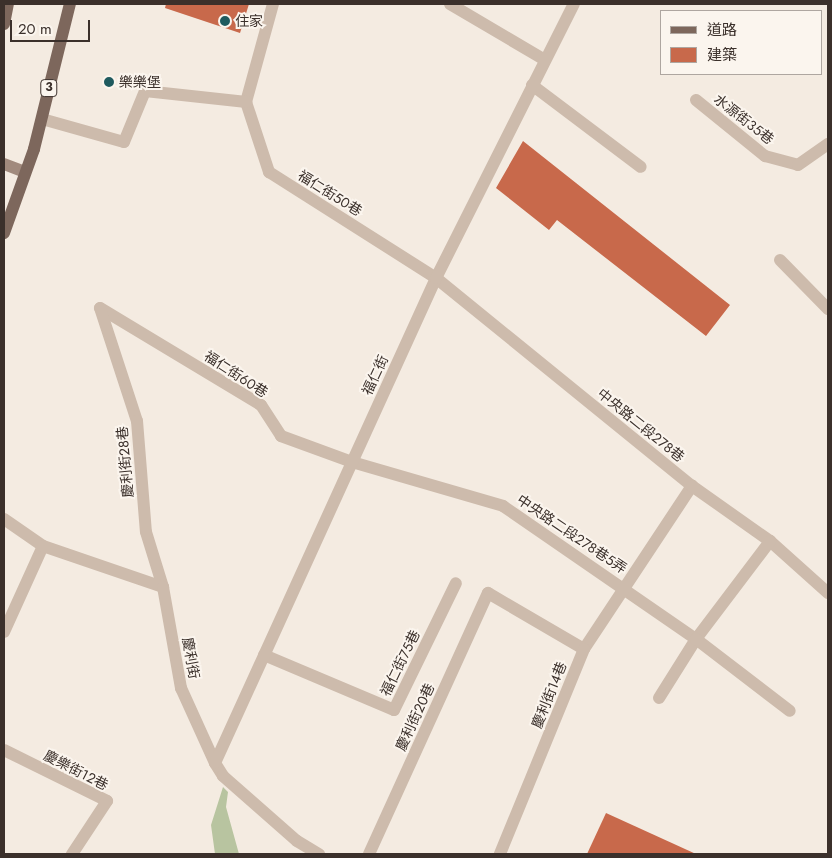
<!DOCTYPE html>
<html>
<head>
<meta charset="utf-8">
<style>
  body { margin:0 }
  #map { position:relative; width:832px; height:858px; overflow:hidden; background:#f4ebe1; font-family:Jost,"Noto Sans TC",sans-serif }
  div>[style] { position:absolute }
  .green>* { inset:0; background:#b8c4a0 }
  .building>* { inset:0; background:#c8694b }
  .lane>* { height:12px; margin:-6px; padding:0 6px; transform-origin:6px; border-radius:6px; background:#cdbbac }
  .street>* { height:12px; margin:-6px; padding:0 6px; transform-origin:6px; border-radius:6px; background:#cdbbac }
  .secondary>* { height:12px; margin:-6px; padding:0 6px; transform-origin:6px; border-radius:6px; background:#a18a7d }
  .primary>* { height:12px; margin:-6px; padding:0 6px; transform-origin:6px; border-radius:6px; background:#7d675c }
  .dots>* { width:14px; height:14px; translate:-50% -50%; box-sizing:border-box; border:2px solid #fbf5ee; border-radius:50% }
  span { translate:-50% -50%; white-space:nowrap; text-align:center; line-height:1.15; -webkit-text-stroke:4px #fbf5ee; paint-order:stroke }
  .shield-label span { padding:1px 4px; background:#fbf5ee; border:1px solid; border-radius:4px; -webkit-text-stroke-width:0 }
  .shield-label { font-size:12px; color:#3b302b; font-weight:700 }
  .poi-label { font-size:14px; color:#3b302b }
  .left { translate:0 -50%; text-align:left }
  .street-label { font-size:14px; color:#3b302b }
  .frame { position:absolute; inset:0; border:5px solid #3b302b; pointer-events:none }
  .legend { position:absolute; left:660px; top:10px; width:162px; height:65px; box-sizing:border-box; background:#fbf5ee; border:1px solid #aea6a0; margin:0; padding:6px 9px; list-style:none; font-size:15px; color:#3b302b }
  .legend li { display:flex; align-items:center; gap:10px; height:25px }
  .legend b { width:25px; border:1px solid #aea6a0 }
  .scale { position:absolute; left:10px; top:20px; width:80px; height:22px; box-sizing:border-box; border:2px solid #3b302b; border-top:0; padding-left:6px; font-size:15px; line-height:18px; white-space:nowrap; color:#3b302b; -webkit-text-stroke:4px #fbf5ee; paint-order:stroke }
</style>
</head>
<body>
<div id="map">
  <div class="green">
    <div style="clip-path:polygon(223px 787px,228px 792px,226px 807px,239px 854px,215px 854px,211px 825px)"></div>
  </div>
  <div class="building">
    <div style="clip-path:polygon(166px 4px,249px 4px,240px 33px,165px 8px)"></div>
    <div style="clip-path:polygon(523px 141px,730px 305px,706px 336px,557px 220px,549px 230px,496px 188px)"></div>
    <div style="clip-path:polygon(606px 813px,696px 854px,587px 854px)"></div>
  </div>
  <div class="lane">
    <div style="left:450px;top:4px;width:110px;rotate:30.5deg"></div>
    <div style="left:696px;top:100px;width:89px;rotate:39.1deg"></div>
    <div style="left:765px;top:156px;width:34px;rotate:15deg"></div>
    <div style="left:798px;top:165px;width:37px;rotate:-35deg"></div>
    <div style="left:246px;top:102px;width:74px;rotate:71.8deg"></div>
    <div style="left:269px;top:172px;width:198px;rotate:32.4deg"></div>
    <div style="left:246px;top:102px;width:102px;rotate:-74.6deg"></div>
    <div style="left:42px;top:119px;width:85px;rotate:15.7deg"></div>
    <div style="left:124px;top:142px;width:55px;rotate:-67.6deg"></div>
    <div style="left:145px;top:91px;width:102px;rotate:6.2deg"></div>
    <div style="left:100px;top:308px;width:188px;rotate:31.1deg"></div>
    <div style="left:261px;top:405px;width:37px;rotate:57deg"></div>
    <div style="left:281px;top:436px;width:76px;rotate:20.1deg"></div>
    <div style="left:100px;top:308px;width:119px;rotate:71.9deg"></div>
    <div style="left:137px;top:421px;width:111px;rotate:85.4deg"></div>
    <div style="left:146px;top:532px;width:58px;rotate:72.8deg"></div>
    <div style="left:503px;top:506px;width:234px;rotate:34.6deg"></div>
    <div style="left:4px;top:632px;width:94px;rotate:-65.6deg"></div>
    <div style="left:584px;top:649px;width:196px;rotate:-56.5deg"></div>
    <div style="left:264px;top:655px;width:141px;rotate:22.9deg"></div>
    <div style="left:394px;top:710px;width:141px;rotate:-64deg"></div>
    <div style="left:4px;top:750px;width:115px;rotate:26.3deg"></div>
    <div style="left:107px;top:801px;width:64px;rotate:123.4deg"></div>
    <div style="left:369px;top:854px;width:287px;rotate:-65.5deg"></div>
    <div style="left:488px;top:593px;width:111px;rotate:30.3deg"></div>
    <div style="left:584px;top:649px;width:222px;rotate:112.3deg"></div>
  </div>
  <div class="street">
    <div style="left:532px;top:85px;width:136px;rotate:37deg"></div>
    <div style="left:780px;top:260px;width:69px;rotate:45.6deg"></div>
    <div style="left:436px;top:278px;width:330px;rotate:39.1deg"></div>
    <div style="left:692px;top:486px;width:95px;rotate:35.2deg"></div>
    <div style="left:770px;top:541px;width:78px;rotate:41.9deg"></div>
    <div style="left:352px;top:462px;width:157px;rotate:16.2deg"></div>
    <div style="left:4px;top:519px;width:47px;rotate:34.7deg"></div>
    <div style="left:43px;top:546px;width:127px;rotate:18.9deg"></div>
    <div style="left:163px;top:587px;width:103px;rotate:79.9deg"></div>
    <div style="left:181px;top:688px;width:82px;rotate:65.6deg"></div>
    <div style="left:215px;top:763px;width:15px;rotate:58deg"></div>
    <div style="left:223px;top:776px;width:98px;rotate:41.3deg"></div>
    <div style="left:297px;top:841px;width:26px;rotate:31deg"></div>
    <div style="left:696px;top:639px;width:123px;rotate:-52.9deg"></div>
    <div style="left:659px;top:698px;width:70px;rotate:-57.9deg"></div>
    <div style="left:696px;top:639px;width:118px;rotate:37.5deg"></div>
    <div style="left:215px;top:763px;width:533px;rotate:-65.5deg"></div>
    <div style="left:436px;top:278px;width:307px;rotate:-63.3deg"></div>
  </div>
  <div class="secondary">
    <div style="left:4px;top:164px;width:22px;rotate:21deg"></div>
  </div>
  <div class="primary">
    <div style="left:4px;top:24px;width:20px;rotate:-79deg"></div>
    <div style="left:4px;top:233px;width:89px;rotate:-70.3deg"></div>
    <div style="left:34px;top:149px;width:149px;rotate:-76.1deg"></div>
  </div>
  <div class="dots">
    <div style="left:225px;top:21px;background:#1f5a5e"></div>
    <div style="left:109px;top:82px;background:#1f5a5e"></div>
  </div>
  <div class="shield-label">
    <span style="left:49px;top:88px">3</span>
  </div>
  <div class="poi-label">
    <span class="left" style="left:235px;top:21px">住家</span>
    <span class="left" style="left:119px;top:82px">樂樂堡</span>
  </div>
  <div class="street-label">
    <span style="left:744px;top:119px;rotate:38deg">水源街35巷</span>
    <span style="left:330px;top:193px;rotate:32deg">福仁街50巷</span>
    <span style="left:236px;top:374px;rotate:33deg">福仁街60巷</span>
    <span style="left:375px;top:375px;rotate:-65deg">福仁街</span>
    <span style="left:641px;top:425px;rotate:39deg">中央路二段278巷</span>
    <span style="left:125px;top:462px;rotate:-95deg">慶利街28巷</span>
    <span style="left:572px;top:534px;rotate:34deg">中央路二段278巷5弄</span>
    <span style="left:191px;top:658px;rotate:80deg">慶利街</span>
    <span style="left:400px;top:663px;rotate:-64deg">福仁街75巷</span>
    <span style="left:549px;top:695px;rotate:-68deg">慶利街14巷</span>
    <span style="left:415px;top:717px;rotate:-65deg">慶利街20巷</span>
    <span style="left:76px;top:770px;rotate:27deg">慶樂街12巷</span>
  </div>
  <div class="frame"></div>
  <ul class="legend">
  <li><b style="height:6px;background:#7d675c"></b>道路</li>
  <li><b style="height:14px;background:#c8694b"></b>建築</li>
  </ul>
  <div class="scale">20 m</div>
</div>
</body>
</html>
